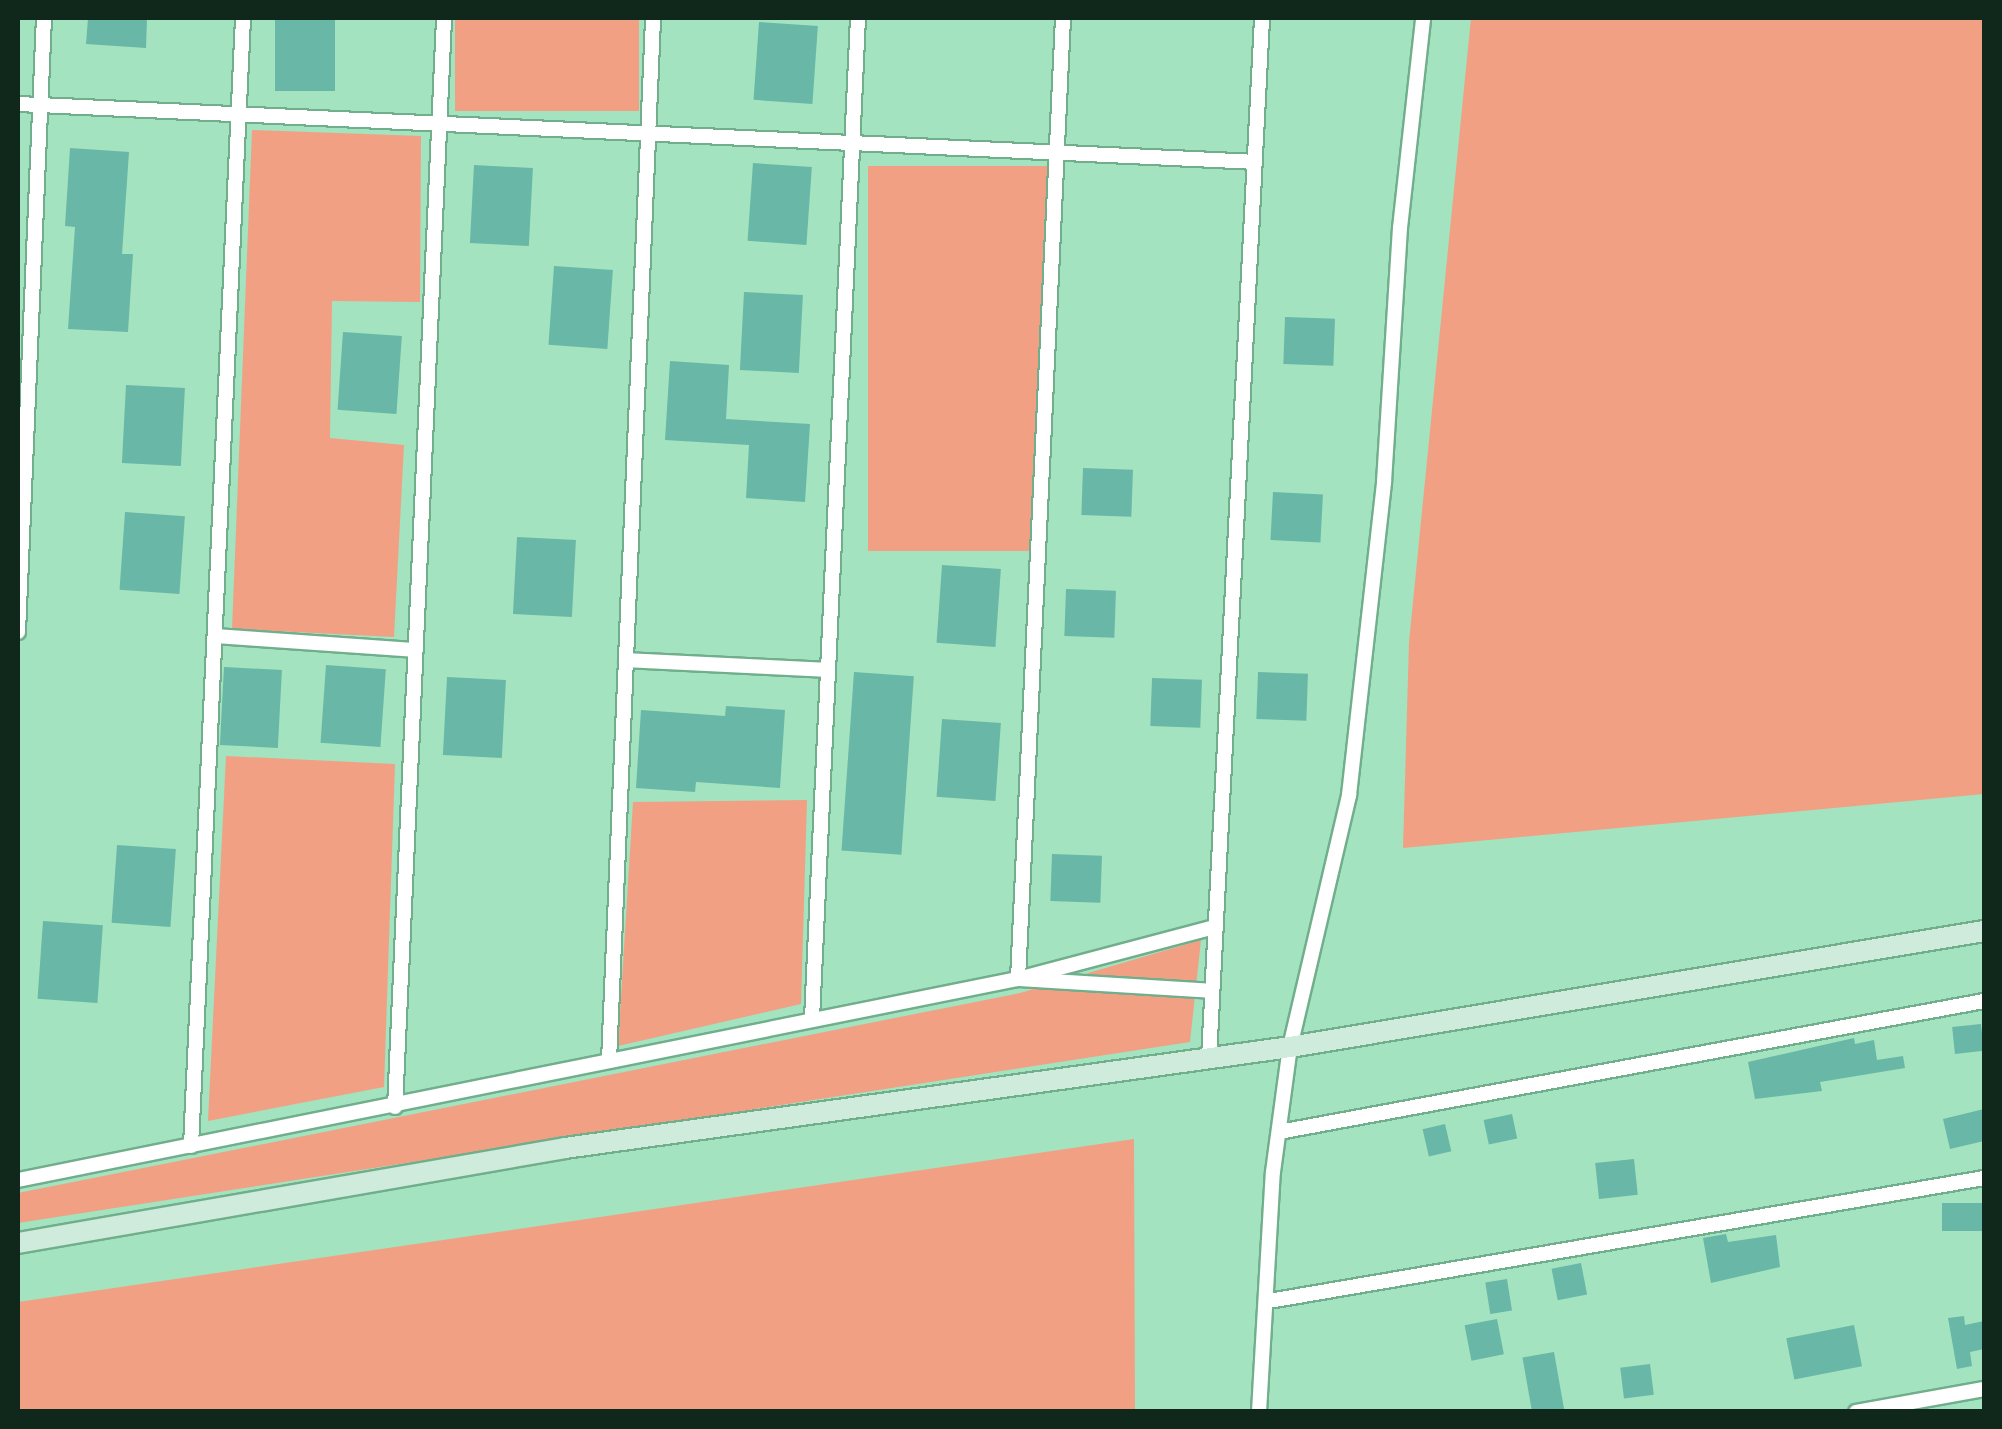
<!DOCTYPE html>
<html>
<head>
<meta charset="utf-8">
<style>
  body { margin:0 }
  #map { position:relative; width:2002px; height:1429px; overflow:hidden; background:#a3e3bf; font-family:Mulish,sans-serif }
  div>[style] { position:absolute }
  .green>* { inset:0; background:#f2a084; transform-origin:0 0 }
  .building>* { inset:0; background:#69b7a7; transform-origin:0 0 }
  .roads { filter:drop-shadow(2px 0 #70ae8c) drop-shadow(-2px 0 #70ae8c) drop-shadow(0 2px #70ae8c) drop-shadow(0 -2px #70ae8c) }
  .street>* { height:14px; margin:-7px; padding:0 7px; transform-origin:7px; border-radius:7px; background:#fff }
  .secondary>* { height:20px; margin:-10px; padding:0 10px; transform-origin:10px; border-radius:10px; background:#cfebdc }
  span { translate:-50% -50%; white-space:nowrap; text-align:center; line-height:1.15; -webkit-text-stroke:9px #a3e3bf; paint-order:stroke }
  .frame { position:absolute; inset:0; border:20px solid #0f281b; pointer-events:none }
</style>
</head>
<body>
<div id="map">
  <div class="green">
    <div style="left:455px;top:18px;width:184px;height:93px"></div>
    <div style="clip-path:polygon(1471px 18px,1984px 18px,1984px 794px,1403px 848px,1409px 642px)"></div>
    <div style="clip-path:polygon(252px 130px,421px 136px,420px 302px,332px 301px,330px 438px,404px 445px,394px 637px,232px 629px)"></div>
    <div style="left:868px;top:166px;width:179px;height:385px"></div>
    <div style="clip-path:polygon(226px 756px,395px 764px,384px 1087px,208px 1121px)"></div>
    <div style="clip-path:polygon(807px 800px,801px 1004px,618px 1046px,633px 802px)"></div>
    <div style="clip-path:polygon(1201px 940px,1190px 1042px,18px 1223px,18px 1193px,1020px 993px)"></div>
    <div style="clip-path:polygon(1134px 1139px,1135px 1411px,18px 1411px,18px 1302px)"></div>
  </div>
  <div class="building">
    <div style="clip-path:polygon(88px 18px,147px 18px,146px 48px,86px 44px)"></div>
    <div style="left:275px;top:18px;width:60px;height:73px"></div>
    <div style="left:759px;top:22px;width:59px;height:78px;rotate:4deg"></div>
    <div style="clip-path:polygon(70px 148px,129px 152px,122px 254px,133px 254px,128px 332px,68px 329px,75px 227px,65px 226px)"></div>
    <div style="left:753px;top:163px;width:59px;height:78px;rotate:4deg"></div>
    <div style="left:474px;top:165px;width:59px;height:78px;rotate:3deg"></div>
    <div style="left:554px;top:266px;width:59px;height:79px;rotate:4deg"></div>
    <div style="left:744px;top:292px;width:59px;height:78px;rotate:3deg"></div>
    <div style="left:1285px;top:317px;width:50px;height:47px;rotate:2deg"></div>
    <div style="left:343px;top:332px;width:59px;height:78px;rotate:4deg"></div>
    <div style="clip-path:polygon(670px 361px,729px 365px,726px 419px,810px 424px,805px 502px,746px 498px,749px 445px,665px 440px)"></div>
    <div style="left:126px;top:385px;width:59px;height:78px;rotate:3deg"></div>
    <div style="left:1083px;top:468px;width:50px;height:47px;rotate:2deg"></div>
    <div style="left:1273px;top:492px;width:50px;height:48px;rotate:3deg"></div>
    <div style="left:125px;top:512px;width:60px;height:78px;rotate:4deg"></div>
    <div style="left:517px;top:537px;width:59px;height:77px;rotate:3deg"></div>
    <div style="left:942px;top:565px;width:59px;height:78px;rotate:4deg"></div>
    <div style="left:1066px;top:589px;width:50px;height:47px;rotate:2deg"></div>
    <div style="left:326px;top:665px;width:60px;height:78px;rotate:4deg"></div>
    <div style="left:224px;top:667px;width:58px;height:78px;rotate:3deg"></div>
    <div style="left:854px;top:672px;width:60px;height:179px;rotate:4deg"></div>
    <div style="left:1258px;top:672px;width:50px;height:47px;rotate:2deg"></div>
    <div style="left:447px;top:677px;width:59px;height:78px;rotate:3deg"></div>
    <div style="left:1152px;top:678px;width:50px;height:48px;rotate:2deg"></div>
    <div style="clip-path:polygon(726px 706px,785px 710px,780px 788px,696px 782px,695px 792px,636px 788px,641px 710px,725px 716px)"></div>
    <div style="left:942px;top:719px;width:59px;height:78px;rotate:4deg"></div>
    <div style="left:117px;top:845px;width:59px;height:78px;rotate:4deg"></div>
    <div style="left:1052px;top:854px;width:50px;height:47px;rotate:2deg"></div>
    <div style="left:43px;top:921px;width:60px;height:78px;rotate:4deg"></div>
    <div style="left:1981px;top:1024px;width:27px;height:29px;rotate:84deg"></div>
    <div style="clip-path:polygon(1854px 1038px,1855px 1044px,1874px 1040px,1877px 1060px,1903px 1056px,1905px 1068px,1820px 1082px,1822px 1091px,1755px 1099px,1748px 1062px)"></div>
    <div style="clip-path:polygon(1984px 1109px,1984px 1141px,1950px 1149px,1943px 1119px)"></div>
    <div style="left:1512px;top:1114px;width:25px;height:29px;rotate:78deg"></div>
    <div style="left:1445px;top:1124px;width:28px;height:23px;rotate:77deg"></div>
    <div style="left:1634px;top:1159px;width:36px;height:39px;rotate:84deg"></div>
    <div style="left:1984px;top:1203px;width:28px;height:42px;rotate:90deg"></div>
    <div style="clip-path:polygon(1726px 1234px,1728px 1242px,1776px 1235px,1780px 1267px,1711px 1283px,1703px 1238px)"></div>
    <div style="left:1581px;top:1263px;width:32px;height:30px;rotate:79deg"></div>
    <div style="left:1507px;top:1279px;width:32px;height:22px;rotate:81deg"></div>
    <div style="clip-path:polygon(1964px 1316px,1965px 1325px,1984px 1321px,1984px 1349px,1970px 1352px,1972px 1366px,1957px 1369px,1948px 1318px)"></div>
    <div style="left:1497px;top:1319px;width:36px;height:33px;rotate:79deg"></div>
    <div style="left:1854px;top:1325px;width:42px;height:69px;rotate:79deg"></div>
    <div style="left:1554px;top:1352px;width:61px;height:32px;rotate:80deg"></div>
    <div style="left:1650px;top:1364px;width:31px;height:30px;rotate:83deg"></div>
  </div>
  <div class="roads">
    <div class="street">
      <div style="left:1063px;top:18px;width:962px;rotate:92.68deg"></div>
      <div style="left:1018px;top:979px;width:194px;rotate:3.5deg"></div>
      <div style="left:18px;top:104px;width:1238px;rotate:2.68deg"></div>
      <div style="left:18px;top:632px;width:615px;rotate:-87.58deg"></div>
      <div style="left:215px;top:636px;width:199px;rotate:4deg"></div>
      <div style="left:626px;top:660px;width:202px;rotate:2.8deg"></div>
      <div style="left:812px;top:1019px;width:1002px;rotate:-87.37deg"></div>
      <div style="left:1209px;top:1058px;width:1041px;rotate:-87.08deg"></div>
      <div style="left:609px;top:1061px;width:1044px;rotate:-87.58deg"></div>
      <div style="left:395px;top:1107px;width:1090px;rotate:-87.42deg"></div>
      <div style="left:1279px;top:1132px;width:717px;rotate:-10.53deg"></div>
      <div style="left:191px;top:1146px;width:1129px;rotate:-87.36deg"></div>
      <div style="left:18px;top:1180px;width:1020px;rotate:-11.37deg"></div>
      <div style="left:1018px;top:979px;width:204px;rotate:-14.8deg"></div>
      <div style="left:1269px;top:1301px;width:726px;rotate:-9.76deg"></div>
      <div style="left:1259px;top:1412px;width:240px;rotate:-86.7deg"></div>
      <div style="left:1273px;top:1172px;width:126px;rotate:-82.3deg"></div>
      <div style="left:1290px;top:1047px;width:259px;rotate:-76.8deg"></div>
      <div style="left:1349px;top:795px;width:315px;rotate:-83.6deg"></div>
      <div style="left:1384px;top:482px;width:255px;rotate:-86.4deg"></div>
      <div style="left:1400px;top:228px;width:211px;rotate:-83.7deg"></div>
      <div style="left:1856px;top:1412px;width:130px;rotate:-10.2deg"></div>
    </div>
    <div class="secondary">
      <div style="left:18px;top:1243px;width:555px;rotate:-9.85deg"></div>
      <div style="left:565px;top:1148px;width:732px;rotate:-7.93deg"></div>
      <div style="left:1290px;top:1047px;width:704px;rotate:-9.49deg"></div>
    </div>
  </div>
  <div class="frame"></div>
</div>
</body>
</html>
